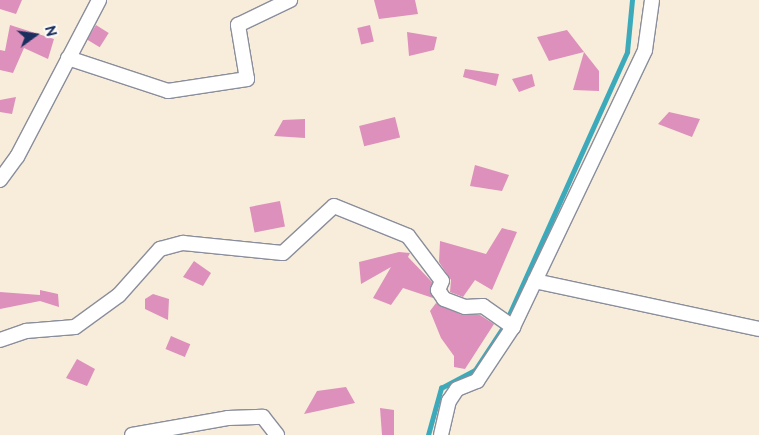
<!DOCTYPE html>
<html>
<head>
<meta charset="utf-8">
<style>
  body { margin:0 }
  #map { position:relative; width:759px; height:435px; overflow:hidden; background:#f8eddb; font-family:"Balsamiq Sans",sans-serif }
  div>[style] { position:absolute }
  .stream>* { height:4.5px; margin:-2.25px; padding:0 2.25px; transform-origin:2.25px; border-radius:2.25px; background:#3caaba }
  .building>* { inset:0; background:#dc90bb; transform-origin:0 0 }
  .roads { filter:drop-shadow(1px 0 #8a8e9c) drop-shadow(-1px 0 #8a8e9c) drop-shadow(0 1px #8a8e9c) drop-shadow(0 -1px #8a8e9c) }
  .street>* { height:14px; margin:-7px; padding:0 7px; transform-origin:7px; border-radius:7px; background:#fff }
  span { translate:-50% -50%; white-space:nowrap; text-align:center; line-height:1.15; -webkit-text-stroke:4.5px #fdfcf7; paint-order:stroke }
  .north { position:absolute; left:10px; top:10px; width:50px; height:50px; -webkit-text-stroke:4px #fdfcf7; paint-order:stroke; rotate:76deg; font-size:14px; font-weight:700; line-height:20px; text-align:center; color:#1b2f5e }
  .north::after { content:''; display:block; margin:auto; width:18px; height:22px; background:#1b2f5e; clip-path:polygon(50% 0,100% 100%,50% 72%,0 100%) }
</style>
</head>
<body>
<div id="map">
  <div class="stream">
    <div style="left:428px;top:435px;width:49px;rotate:-74.5deg"></div>
    <div style="left:441px;top:388px;width:38px;rotate:-28deg"></div>
    <div style="left:475px;top:370px;width:53px;rotate:-56.6deg"></div>
    <div style="left:504px;top:326px;width:300px;rotate:-65.8deg"></div>
    <div style="left:627px;top:52px;width:52px;rotate:-84.5deg"></div>
  </div>
  <div class="building">
    <div style="clip-path:polygon(0 0,22px 0,16px 14px,0 9px)"></div>
    <div style="clip-path:polygon(374px 0,415px 0,418px 14px,379px 19px)"></div>
    <div style="clip-path:polygon(10px 25px,54px 39px,48px 59px,24px 48px,13px 73px,0 70px,0 50px,5px 51px)"></div>
    <div style="left:96px;top:25px;width:15px;height:17px;rotate:32deg"></div>
    <div style="left:370px;top:25px;width:17px;height:13px;rotate:77deg"></div>
    <div style="clip-path:polygon(567px 30px,584px 52px,549px 61px,537px 37px)"></div>
    <div style="clip-path:polygon(407px 32px,437px 37px,434px 50px,409px 56px)"></div>
    <div style="clip-path:polygon(584px 52px,599px 71px,599px 91px,573px 90px)"></div>
    <div style="clip-path:polygon(465px 69px,499px 74px,496px 86px,463px 77px)"></div>
    <div style="clip-path:polygon(532px 74px,535px 86px,519px 92px,512px 79px)"></div>
    <div style="clip-path:polygon(16px 97px,12px 114px,0 112px,0 100px)"></div>
    <div style="clip-path:polygon(669px 112px,700px 119px,692px 137px,658px 124px)"></div>
    <div style="left:395px;top:117px;width:21px;height:37px;rotate:76deg"></div>
    <div style="clip-path:polygon(305px 119px,305px 138px,274px 136px,283px 120px)"></div>
    <div style="clip-path:polygon(475px 165px,509px 175px,502px 191px,470px 186px)"></div>
    <div style="left:280px;top:201px;width:26px;height:31px;rotate:79deg"></div>
    <div style="clip-path:polygon(502px 228px,517px 232px,492px 290px,475px 280px,463px 297px,450px 292px,451px 280px,439px 262px,440px 241px,486px 254px)"></div>
    <div style="clip-path:polygon(399px 252px,410px 253px,408px 257px,432px 282px,433px 298px,403px 288px,391px 305px,373px 298px,391px 267px,361px 284px,359px 262px)"></div>
    <div style="clip-path:polygon(194px 261px,211px 273px,203px 286px,183px 277px)"></div>
    <div style="clip-path:polygon(40px 290px,58px 294px,59px 307px,40px 301px,0 309px,0 292px,40px 295px)"></div>
    <div style="clip-path:polygon(153px 294px,169px 299px,168px 320px,145px 309px,145px 299px)"></div>
    <div style="clip-path:polygon(436px 303px,462px 315px,480px 315px,494px 324px,465px 369px,454px 367px,454px 356px,441px 338px,430px 311px)"></div>
    <div style="left:171px;top:336px;width:21px;height:14px;rotate:23deg"></div>
    <div style="clip-path:polygon(77px 359px,95px 369px,87px 386px,66px 378px)"></div>
    <div style="clip-path:polygon(346px 387px,355px 403px,304px 414px,317px 391px)"></div>
    <div style="clip-path:polygon(380px 408px,394px 410px,394px 435px,382px 435px)"></div>
  </div>
  <div class="roads">
    <div class="street">
      <div style="left:68px;top:58px;width:105px;rotate:18.3deg"></div>
      <div style="left:168px;top:91px;width:80px;rotate:-8.6deg"></div>
      <div style="left:247px;top:79px;width:55px;rotate:-99.5deg"></div>
      <div style="left:238px;top:25px;width:58px;rotate:-25.7deg"></div>
      <div style="left:0;top:180px;width:29px;rotate:-54deg"></div>
      <div style="left:17px;top:157px;width:177px;rotate:-62.4deg"></div>
      <div style="left:535px;top:281px;width:229px;rotate:12.1deg"></div>
      <div style="left:0;top:340px;width:28px;rotate:-19deg"></div>
      <div style="left:26px;top:331px;width:49px;rotate:-4.7deg"></div>
      <div style="left:75px;top:327px;width:54px;rotate:-36deg"></div>
      <div style="left:119px;top:295px;width:62px;rotate:-48.3deg"></div>
      <div style="left:160px;top:249px;width:24px;rotate:-15deg"></div>
      <div style="left:183px;top:243px;width:100px;rotate:5.7deg"></div>
      <div style="left:283px;top:253px;width:69px;rotate:-42.7deg"></div>
      <div style="left:334px;top:206px;width:80px;rotate:22.1deg"></div>
      <div style="left:408px;top:236px;width:56px;rotate:52.9deg"></div>
      <div style="left:442px;top:281px;width:10px;rotate:114deg"></div>
      <div style="left:438px;top:290px;width:11px;rotate:56deg"></div>
      <div style="left:444px;top:299px;width:22px;rotate:21deg"></div>
      <div style="left:465px;top:307px;width:18px;rotate:-3deg"></div>
      <div style="left:483px;top:306px;width:37px;rotate:35deg"></div>
      <div style="left:132px;top:435px;width:97px;rotate:-10deg"></div>
      <div style="left:228px;top:418px;width:35px;rotate:-2deg"></div>
      <div style="left:263px;top:417px;width:23px;rotate:52deg"></div>
      <div style="left:441px;top:435px;width:35px;rotate:-77deg"></div>
      <div style="left:449px;top:401px;width:14px;rotate:-56deg"></div>
      <div style="left:457px;top:389px;width:22px;rotate:-22deg"></div>
      <div style="left:477px;top:381px;width:65px;rotate:-56.3deg"></div>
      <div style="left:513px;top:327px;width:307px;rotate:-64.5deg"></div>
      <div style="left:645px;top:50px;width:50px;rotate:-82deg"></div>
    </div>
  </div>
  <div class="north">N</div>
</div>
</body>
</html>
